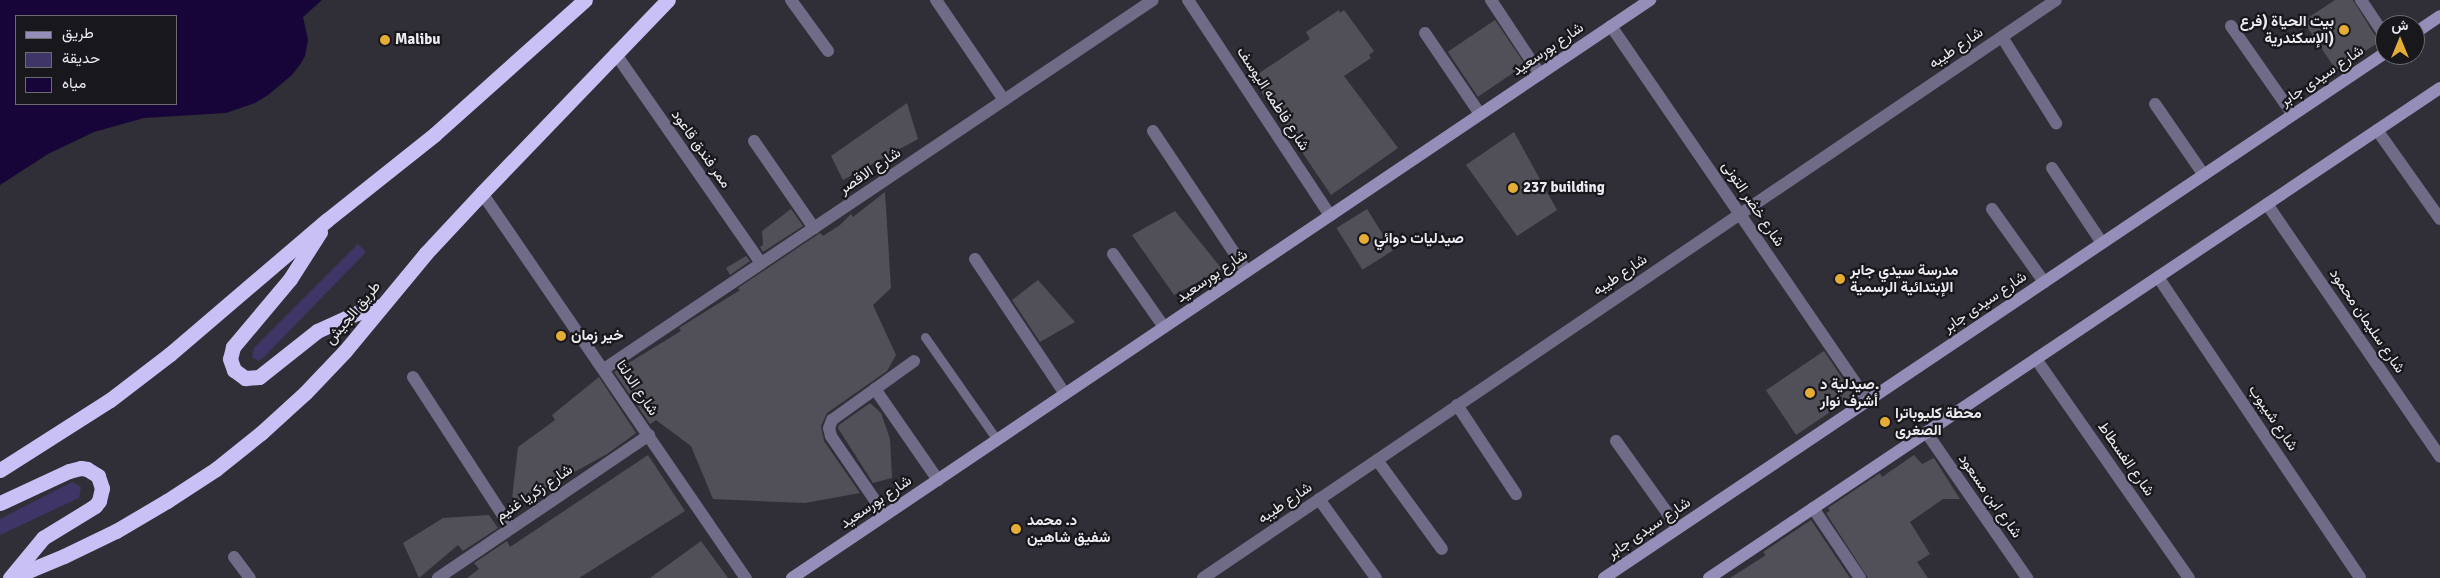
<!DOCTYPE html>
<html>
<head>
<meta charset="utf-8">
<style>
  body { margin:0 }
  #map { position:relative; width:2440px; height:578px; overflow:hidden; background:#302f37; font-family:Signika,Vazirmatn,sans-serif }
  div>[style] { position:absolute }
  .green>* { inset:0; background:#403567 }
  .water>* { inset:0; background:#170539 }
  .building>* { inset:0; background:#515058; transform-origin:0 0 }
  .lane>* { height:9px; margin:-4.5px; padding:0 4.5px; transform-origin:4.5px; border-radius:4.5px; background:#706c87 }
  .street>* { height:12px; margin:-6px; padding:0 6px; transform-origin:6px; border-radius:6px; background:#706c87 }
  .secondary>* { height:12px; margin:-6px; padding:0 6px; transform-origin:6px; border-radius:6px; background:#948eb8 }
  .highway>* { height:15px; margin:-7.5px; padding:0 7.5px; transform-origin:7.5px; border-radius:7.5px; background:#c9c1f6 }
  .dots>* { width:14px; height:14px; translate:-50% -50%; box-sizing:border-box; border:2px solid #18181c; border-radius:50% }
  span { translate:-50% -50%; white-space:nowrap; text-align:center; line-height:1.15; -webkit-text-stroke:4.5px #18181c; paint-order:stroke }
  .poi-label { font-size:15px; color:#ebeaef; font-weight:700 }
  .right { translate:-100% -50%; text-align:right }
  .left { translate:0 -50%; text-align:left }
  .street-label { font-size:15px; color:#ebeaef }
  .legend { position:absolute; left:15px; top:15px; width:162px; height:90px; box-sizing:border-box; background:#18181c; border:1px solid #6c6c70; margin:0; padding:6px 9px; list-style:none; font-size:15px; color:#ebeaef }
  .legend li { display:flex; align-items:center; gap:10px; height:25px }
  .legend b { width:25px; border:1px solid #6c6c70 }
  .north { position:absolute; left:2375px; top:15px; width:50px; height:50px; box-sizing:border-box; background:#18181c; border:1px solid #6c6c70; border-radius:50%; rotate:0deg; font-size:14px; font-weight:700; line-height:20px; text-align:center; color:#ebeaef }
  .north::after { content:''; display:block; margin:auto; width:18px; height:22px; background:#e5ad36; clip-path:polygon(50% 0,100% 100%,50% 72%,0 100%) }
</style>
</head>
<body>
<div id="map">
  <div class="green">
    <div style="clip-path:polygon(358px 244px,366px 252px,264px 357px,258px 361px,252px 357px,254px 348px)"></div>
    <div style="clip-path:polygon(72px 482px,81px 487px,79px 498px,0 535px,0 519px)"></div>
  </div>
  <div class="water">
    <div style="clip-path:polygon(evenodd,0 0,322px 0,303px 17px,308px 40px,305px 56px,301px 63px,292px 75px,268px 95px,255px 103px,226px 113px,144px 118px,94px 132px,48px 154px,0 185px,0 0,16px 16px,176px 16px,176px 104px,16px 104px,16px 16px)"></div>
  </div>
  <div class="building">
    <div style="clip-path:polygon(2335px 0,2353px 0,2379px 42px,2336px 70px,2303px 21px)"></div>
    <div style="clip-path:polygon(1339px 10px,1340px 13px,1344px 10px,1374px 51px,1369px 55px,1371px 58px,1344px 76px,1398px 148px,1331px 195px,1252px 78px,1310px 39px,1306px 32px)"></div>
    <div style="left:1495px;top:20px;width:54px;height:57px;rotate:56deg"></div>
    <div style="clip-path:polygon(907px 103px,918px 139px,843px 180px,831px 156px)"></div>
    <div style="clip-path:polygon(1514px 132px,1557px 210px,1517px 236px,1466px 165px)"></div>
    <div style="clip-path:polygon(885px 192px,891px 288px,873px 305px,896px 355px,887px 371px,827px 413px,821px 426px,824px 441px,860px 493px,805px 503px,713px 499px,691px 446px,656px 420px,650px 424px,614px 372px,681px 331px,679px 328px,740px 290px,738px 288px,820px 233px,823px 236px,840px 225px,851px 214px,853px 217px)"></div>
    <div style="clip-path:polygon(791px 209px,803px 226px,763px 252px,760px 247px,763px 245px,762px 231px)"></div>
    <div style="left:1367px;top:209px;width:49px;height:36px;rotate:58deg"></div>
    <div style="clip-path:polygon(1175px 211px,1222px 269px,1174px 295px,1132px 235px)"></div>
    <div style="clip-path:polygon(746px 256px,750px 261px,730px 275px,726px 268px)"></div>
    <div style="clip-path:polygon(1038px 280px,1075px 322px,1040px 342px,1012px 300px)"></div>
    <div style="left:1824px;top:351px;width:54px;height:70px;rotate:56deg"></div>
    <div style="clip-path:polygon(599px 377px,636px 433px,607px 454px,511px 507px,518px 447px,555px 420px,552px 415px)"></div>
    <div style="clip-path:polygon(870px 403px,881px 413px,890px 439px,892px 478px,873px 483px,838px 428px,839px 425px)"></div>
    <div style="clip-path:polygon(648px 455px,685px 511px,579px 578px,467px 578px,479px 569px,474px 563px,507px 541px,510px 547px)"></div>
    <div style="clip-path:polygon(1914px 455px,1922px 464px,1934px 458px,1960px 499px,1943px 499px,1910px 522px,1930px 554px,1917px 562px,1928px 578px,1868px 578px,1826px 513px,1830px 511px,1828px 508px,1880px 473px,1882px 477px)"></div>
    <div style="clip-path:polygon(489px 515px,498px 528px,463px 551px,458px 545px,419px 578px,403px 543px,443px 518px)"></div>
    <div style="clip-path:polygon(1811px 520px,1850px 578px,1730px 578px,1766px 555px,1763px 552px)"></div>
    <div style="clip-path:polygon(701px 541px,728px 578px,650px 578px)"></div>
  </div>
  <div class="lane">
    <div style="left:925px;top:337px;width:126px;rotate:55deg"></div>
  </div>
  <div class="street">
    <div style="left:791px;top:0;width:63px;rotate:54deg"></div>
    <div style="left:936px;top:0;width:121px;rotate:55.8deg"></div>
    <div style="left:1188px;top:0;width:258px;rotate:56.6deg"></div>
    <div style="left:1491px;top:0;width:89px;rotate:56.5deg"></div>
    <div style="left:2361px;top:0;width:43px;rotate:56.3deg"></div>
    <div style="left:1611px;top:26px;width:455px;rotate:55.6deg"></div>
    <div style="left:2231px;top:26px;width:108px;rotate:55.1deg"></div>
    <div style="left:1425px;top:33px;width:98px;rotate:55.8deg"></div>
    <div style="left:2002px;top:37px;width:102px;rotate:57.9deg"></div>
    <div style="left:615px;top:53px;width:256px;rotate:55.2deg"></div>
    <div style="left:2155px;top:104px;width:86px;rotate:55.4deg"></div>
    <div style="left:2377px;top:130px;width:109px;rotate:54.7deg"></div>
    <div style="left:1153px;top:131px;width:169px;rotate:56.3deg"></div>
    <div style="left:754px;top:141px;width:106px;rotate:55.4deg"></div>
    <div style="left:2052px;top:168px;width:90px;rotate:56.3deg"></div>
    <div style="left:482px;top:193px;width:467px;rotate:55.6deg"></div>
    <div style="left:2267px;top:204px;width:306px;rotate:55.6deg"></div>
    <div style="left:1992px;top:209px;width:90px;rotate:54.5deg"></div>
    <div style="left:1113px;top:254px;width:89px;rotate:55.1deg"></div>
    <div style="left:975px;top:259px;width:162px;rotate:56.3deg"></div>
    <div style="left:2158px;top:277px;width:362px;rotate:56.1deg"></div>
    <div style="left:2036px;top:359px;width:267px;rotate:55.1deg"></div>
    <div style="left:604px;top:369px;width:661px;rotate:-33.91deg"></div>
    <div style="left:413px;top:377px;width:180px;rotate:57deg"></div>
    <div style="left:875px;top:389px;width:111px;rotate:55.3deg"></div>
    <div style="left:1457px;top:405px;width:107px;rotate:56.5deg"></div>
    <div style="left:1926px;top:432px;width:178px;rotate:55.3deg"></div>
    <div style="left:1616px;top:441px;width:107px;rotate:54.5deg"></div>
    <div style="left:1377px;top:460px;width:110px;rotate:53.9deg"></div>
    <div style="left:1319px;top:499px;width:97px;rotate:54.2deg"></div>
    <div style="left:1813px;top:508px;width:84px;rotate:56.1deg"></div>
    <div style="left:885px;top:515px;width:96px;rotate:-124.4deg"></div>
    <div style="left:831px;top:436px;width:8px;rotate:-104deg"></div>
    <div style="left:829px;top:428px;width:9px;rotate:-69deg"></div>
    <div style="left:832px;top:420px;width:101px;rotate:-35.7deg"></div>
    <div style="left:234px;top:557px;width:26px;rotate:53deg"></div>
    <div style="left:438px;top:578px;width:255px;rotate:-34.1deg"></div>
    <div style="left:1203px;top:578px;width:1030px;rotate:-34.12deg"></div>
  </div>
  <div class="secondary">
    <div style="left:2415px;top:33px;width:30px;rotate:-34deg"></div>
    <div style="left:792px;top:578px;width:1035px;rotate:-33.97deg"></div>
    <div style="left:1604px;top:578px;width:941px;rotate:-33.91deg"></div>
    <div style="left:1709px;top:578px;width:880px;rotate:-33.83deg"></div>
  </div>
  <div class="highway">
    <div style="left:320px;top:232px;width:56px;rotate:122.6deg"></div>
    <div style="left:290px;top:279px;width:89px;rotate:130deg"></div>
    <div style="left:233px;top:347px;width:12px;rotate:104deg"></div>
    <div style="left:230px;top:359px;width:12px;rotate:70deg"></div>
    <div style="left:234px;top:370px;width:14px;rotate:36deg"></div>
    <div style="left:245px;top:378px;width:14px;rotate:-4deg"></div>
    <div style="left:259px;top:377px;width:74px;rotate:-38.4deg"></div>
    <div style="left:317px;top:331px;width:44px;rotate:-24.2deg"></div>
    <div style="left:357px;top:313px;width:26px;rotate:-16deg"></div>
    <div style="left:0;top:470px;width:130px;rotate:-32.5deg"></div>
    <div style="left:110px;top:400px;width:76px;rotate:-37.5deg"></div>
    <div style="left:170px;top:354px;width:206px;rotate:-40.5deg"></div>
    <div style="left:327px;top:220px;width:138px;rotate:-38.5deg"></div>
    <div style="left:435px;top:134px;width:201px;rotate:-41.8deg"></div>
    <div style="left:0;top:503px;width:76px;rotate:-24.9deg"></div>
    <div style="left:69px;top:471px;width:12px;rotate:-14deg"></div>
    <div style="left:81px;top:468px;width:6px;rotate:9deg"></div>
    <div style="left:87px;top:469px;width:13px;rotate:32deg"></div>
    <div style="left:98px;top:476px;width:13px;rotate:72deg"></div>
    <div style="left:102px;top:488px;width:13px;rotate:103deg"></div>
    <div style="left:99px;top:501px;width:6px;rotate:129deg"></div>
    <div style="left:95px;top:506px;width:61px;rotate:148.4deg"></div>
    <div style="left:43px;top:538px;width:52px;rotate:129.5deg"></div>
    <div style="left:11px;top:578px;width:57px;rotate:-22.5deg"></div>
    <div style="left:64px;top:556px;width:58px;rotate:-25.7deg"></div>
    <div style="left:116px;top:531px;width:59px;rotate:-30.5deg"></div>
    <div style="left:167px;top:501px;width:59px;rotate:-33.1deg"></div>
    <div style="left:216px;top:469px;width:58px;rotate:-38.7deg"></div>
    <div style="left:261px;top:433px;width:59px;rotate:-42.3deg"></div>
    <div style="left:305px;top:393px;width:58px;rotate:-46.4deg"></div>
    <div style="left:345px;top:351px;width:127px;rotate:-50.4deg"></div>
    <div style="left:426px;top:253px;width:82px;rotate:-47deg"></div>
    <div style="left:482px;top:193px;width:268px;rotate:-46.1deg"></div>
  </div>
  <div class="dots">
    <div style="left:2344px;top:30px;background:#e5ad36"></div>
    <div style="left:385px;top:40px;background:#e5ad36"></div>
    <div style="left:1513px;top:188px;background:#e5ad36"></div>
    <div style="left:1364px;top:239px;background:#e5ad36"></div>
    <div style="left:1840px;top:279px;background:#e5ad36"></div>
    <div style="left:561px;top:336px;background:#e5ad36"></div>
    <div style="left:1810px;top:393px;background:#e5ad36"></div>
    <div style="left:1885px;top:422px;background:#e5ad36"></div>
    <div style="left:1016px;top:529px;background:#e5ad36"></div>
  </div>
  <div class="poi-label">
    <span class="right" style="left:2334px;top:30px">بيت الحياة (فرع<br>الإسكندرية)</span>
    <span class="left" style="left:395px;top:40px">Malibu</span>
    <span class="left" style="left:1523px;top:188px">237 building</span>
    <span class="left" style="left:1374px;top:239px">صيدليات دوائي</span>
    <span class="left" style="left:1850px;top:279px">مدرسة سيدي جابر<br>الإبتدائية الرسمية</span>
    <span class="left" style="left:571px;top:336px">خير زمان</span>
    <span class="left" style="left:1820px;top:393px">صيدلية د.<br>أشرف نوار</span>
    <span class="left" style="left:1895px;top:422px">محطة كليوباترا<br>الصغرى</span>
    <span class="left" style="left:1027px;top:529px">د. محمد<br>شفيق شاهين</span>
  </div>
  <div class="street-label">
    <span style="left:1956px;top:48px;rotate:-34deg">شارع طيبه</span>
    <span style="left:1548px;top:49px;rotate:-34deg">شارع بورسعيد</span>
    <span style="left:2322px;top:76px;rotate:-34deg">شارع سيدى جابر</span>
    <span style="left:1273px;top:99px;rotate:57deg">شارع فاطمه اليوسف</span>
    <span style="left:701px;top:149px;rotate:55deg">ممر فندق قاعود</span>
    <span style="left:870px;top:171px;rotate:-34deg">شارع الاقصر</span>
    <span style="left:1753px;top:204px;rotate:56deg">شارع خضر التونى</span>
    <span style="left:1620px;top:275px;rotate:-34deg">شارع طيبه</span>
    <span style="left:1212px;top:276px;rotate:-34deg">شارع بورسعيد</span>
    <span style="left:1985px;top:302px;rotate:-34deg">شارع سيدى جابر</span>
    <span style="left:353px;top:313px;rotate:-50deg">طريق الجيش</span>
    <span style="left:2367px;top:321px;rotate:56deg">شارع سليمان محمود</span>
    <span style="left:637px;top:388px;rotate:56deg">شارع الدلتا</span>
    <span style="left:2273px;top:418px;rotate:56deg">شارع شيبوب</span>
    <span style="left:2126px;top:459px;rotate:55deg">شارع الفسطاط</span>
    <span style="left:534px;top:493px;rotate:-34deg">شارع زكريا غنيم</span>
    <span style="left:1990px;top:496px;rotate:55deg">شارع ابن مسعود</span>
    <span style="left:876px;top:502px;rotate:-34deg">شارع بورسعيد</span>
    <span style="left:1285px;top:503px;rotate:-34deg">شارع طيبه</span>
    <span style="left:1649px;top:528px;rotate:-34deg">شارع سيدى جابر</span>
  </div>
  <ul class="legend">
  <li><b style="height:6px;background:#948eb8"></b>طريق</li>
  <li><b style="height:14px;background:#403567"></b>حديقة</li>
  <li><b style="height:14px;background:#170539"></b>مياه</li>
  </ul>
  <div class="north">ش</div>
</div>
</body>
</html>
